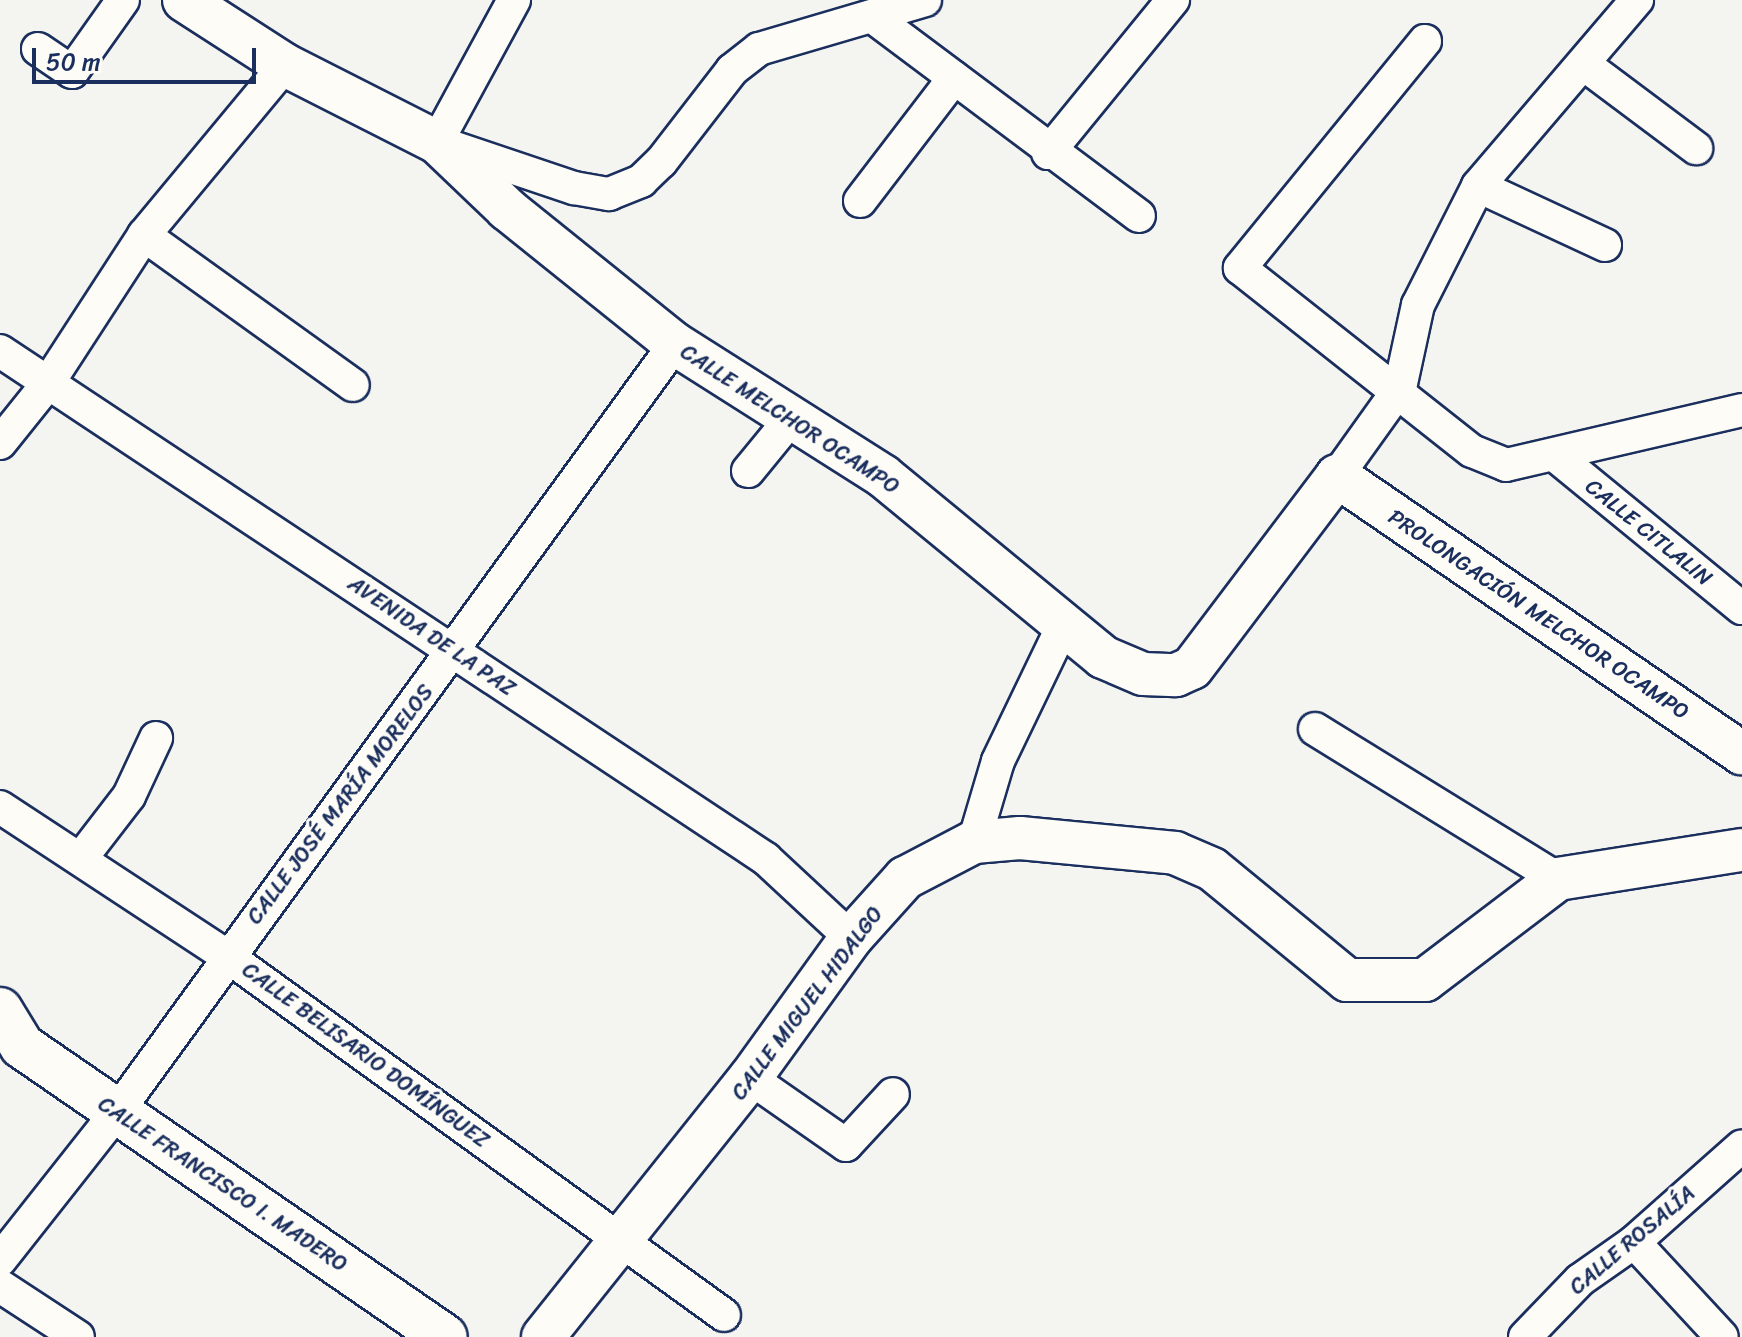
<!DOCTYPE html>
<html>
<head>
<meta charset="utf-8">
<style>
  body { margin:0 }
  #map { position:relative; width:1742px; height:1337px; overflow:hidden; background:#f4f4f1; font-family:Sriracha,sans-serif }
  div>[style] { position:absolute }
  .roads { filter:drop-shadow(2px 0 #1b2f5e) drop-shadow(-2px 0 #1b2f5e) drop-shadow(0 2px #1b2f5e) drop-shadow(0 -2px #1b2f5e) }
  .minor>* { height:32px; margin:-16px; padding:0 16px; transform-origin:16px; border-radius:16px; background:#fdfcf7 }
  .tertiary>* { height:42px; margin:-21px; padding:0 21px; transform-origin:21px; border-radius:21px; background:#fdfcf7 }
  .secondary>* { height:44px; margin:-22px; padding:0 22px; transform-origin:22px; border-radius:22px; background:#fdfcf7 }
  span { translate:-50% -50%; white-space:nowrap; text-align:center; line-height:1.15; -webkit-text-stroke:6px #fdfcf7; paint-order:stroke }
  .street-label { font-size:22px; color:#1b2f5e }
  .scale { position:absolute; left:32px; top:48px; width:224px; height:36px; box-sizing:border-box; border:4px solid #1b2f5e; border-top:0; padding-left:10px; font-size:24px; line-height:28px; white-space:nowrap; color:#1b2f5e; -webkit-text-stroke:6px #fdfcf7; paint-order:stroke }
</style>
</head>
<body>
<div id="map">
  <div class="roads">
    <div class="minor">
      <div style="left:514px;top:0;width:162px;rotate:118.5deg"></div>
      <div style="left:437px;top:142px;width:145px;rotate:18.6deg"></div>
      <div style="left:574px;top:188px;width:36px;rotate:10deg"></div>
      <div style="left:609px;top:194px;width:35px;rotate:-22deg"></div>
      <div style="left:641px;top:181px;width:28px;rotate:-44deg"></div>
      <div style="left:661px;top:162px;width:116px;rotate:-52.3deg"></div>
      <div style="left:732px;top:70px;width:34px;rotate:-38deg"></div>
      <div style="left:759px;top:49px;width:173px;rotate:-16.4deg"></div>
      <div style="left:873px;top:17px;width:332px;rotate:36.8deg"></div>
      <div style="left:1425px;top:41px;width:293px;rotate:129.2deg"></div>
      <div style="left:1240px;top:268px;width:295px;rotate:38.3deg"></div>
      <div style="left:1472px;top:451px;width:37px;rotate:22deg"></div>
      <div style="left:1506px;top:465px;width:242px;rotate:-13.1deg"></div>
      <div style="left:38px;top:49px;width:41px;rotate:34.1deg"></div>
      <div style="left:72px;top:72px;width:88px;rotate:-54.7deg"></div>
      <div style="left:1585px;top:65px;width:139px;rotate:36.8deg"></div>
      <div style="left:1048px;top:153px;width:198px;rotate:-50.8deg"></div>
      <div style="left:1478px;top:186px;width:140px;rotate:24.9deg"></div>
      <div style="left:860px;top:201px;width:155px;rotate:-52.6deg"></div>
      <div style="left:144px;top:235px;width:257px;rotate:35.7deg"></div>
      <div style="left:0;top:351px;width:919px;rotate:33.55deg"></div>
      <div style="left:766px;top:859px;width:116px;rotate:42.9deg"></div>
      <div style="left:0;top:443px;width:77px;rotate:-51.3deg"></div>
      <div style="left:48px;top:383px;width:176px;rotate:-57deg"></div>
      <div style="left:144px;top:235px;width:221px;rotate:-50.3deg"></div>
      <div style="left:1556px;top:456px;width:240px;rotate:39.3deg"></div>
      <div style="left:748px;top:471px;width:71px;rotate:-50.7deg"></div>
      <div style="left:1337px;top:476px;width:108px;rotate:-54.4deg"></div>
      <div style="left:1400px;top:388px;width:85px;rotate:-77.8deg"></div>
      <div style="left:1418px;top:305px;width:133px;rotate:-63.2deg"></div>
      <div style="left:1478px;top:186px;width:245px;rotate:-49.5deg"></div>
      <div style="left:1315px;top:729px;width:286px;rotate:31.7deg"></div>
      <div style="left:0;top:807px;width:272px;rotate:33.3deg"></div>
      <div style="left:227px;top:956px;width:613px;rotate:35.84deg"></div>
      <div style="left:974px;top:842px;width:84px;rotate:-73.5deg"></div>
      <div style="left:998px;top:761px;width:152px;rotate:-64.3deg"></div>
      <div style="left:82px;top:857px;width:77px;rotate:-52.4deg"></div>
      <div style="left:129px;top:796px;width:64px;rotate:-65deg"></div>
      <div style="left:750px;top:1078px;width:117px;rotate:34.9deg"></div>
      <div style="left:846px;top:1145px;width:69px;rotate:-47.3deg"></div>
      <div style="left:1634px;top:1242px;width:129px;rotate:47.2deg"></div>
      <div style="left:0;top:1260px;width:189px;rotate:-51.7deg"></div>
      <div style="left:117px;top:1112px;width:949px;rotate:-54deg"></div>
      <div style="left:0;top:1286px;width:93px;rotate:33.2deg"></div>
      <div style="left:1525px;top:1337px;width:79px;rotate:-46deg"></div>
      <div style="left:1580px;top:1280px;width:66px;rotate:-35.1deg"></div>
      <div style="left:1634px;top:1242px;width:144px;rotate:-41.6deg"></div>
    </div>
    <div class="tertiary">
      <div style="left:184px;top:0;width:120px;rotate:32.8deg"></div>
      <div style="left:285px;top:65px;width:170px;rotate:26.9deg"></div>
      <div style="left:437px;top:142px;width:97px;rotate:43.7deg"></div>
      <div style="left:507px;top:209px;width:216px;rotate:38.8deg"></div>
      <div style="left:675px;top:344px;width:246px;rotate:32.4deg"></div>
      <div style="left:883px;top:476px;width:285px;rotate:39.4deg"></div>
      <div style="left:1103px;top:657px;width:43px;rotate:23deg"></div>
      <div style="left:1143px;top:674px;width:33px;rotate:2deg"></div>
      <div style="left:1176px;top:675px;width:17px;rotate:-24deg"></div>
      <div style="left:1192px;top:668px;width:241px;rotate:-52.9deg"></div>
      <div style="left:1337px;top:476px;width:491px;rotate:34.4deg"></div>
      <div style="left:543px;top:1337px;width:332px;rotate:-51.4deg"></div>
      <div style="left:750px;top:1078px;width:173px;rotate:-54.2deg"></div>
      <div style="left:851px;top:938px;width:81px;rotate:-48deg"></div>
      <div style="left:905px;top:878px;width:78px;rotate:-27.6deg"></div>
      <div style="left:974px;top:842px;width:46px;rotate:-5deg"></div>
      <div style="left:1020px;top:838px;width:156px;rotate:5.5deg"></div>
      <div style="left:1175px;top:853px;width:40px;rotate:23.4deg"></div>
      <div style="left:1212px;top:869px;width:175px;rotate:39.4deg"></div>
      <div style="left:1347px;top:980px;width:78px"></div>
      <div style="left:1425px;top:980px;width:167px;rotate:-37.2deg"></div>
      <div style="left:1558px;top:879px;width:186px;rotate:-9deg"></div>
    </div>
    <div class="secondary">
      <div style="left:0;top:1010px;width:42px;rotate:58.6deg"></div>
      <div style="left:22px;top:1046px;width:513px;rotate:34.53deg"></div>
    </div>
  </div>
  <div class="street-label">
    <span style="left:790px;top:419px;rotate:33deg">CALLE MELCHOR OCAMPO</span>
    <span style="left:1649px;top:532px;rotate:39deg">CALLE CITLALIN</span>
    <span style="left:1539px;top:614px;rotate:34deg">PROLONGACIÓN MELCHOR OCAMPO</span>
    <span style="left:432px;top:636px;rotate:34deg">AVENIDA DE LA PAZ</span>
    <span style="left:340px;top:804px;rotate:-53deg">CALLE JOSÉ MARÍA MORELOS</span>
    <span style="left:807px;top:1003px;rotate:-53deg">CALLE MIGUEL HIDALGO</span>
    <span style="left:366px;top:1055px;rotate:36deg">CALLE BELISARIO DOMÍNGUEZ</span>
    <span style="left:223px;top:1184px;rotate:34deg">CALLE FRANCISCO I. MADERO</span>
    <span style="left:1632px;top:1240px;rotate:-40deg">CALLE ROSALÍA</span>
  </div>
  <div class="scale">50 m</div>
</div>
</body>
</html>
